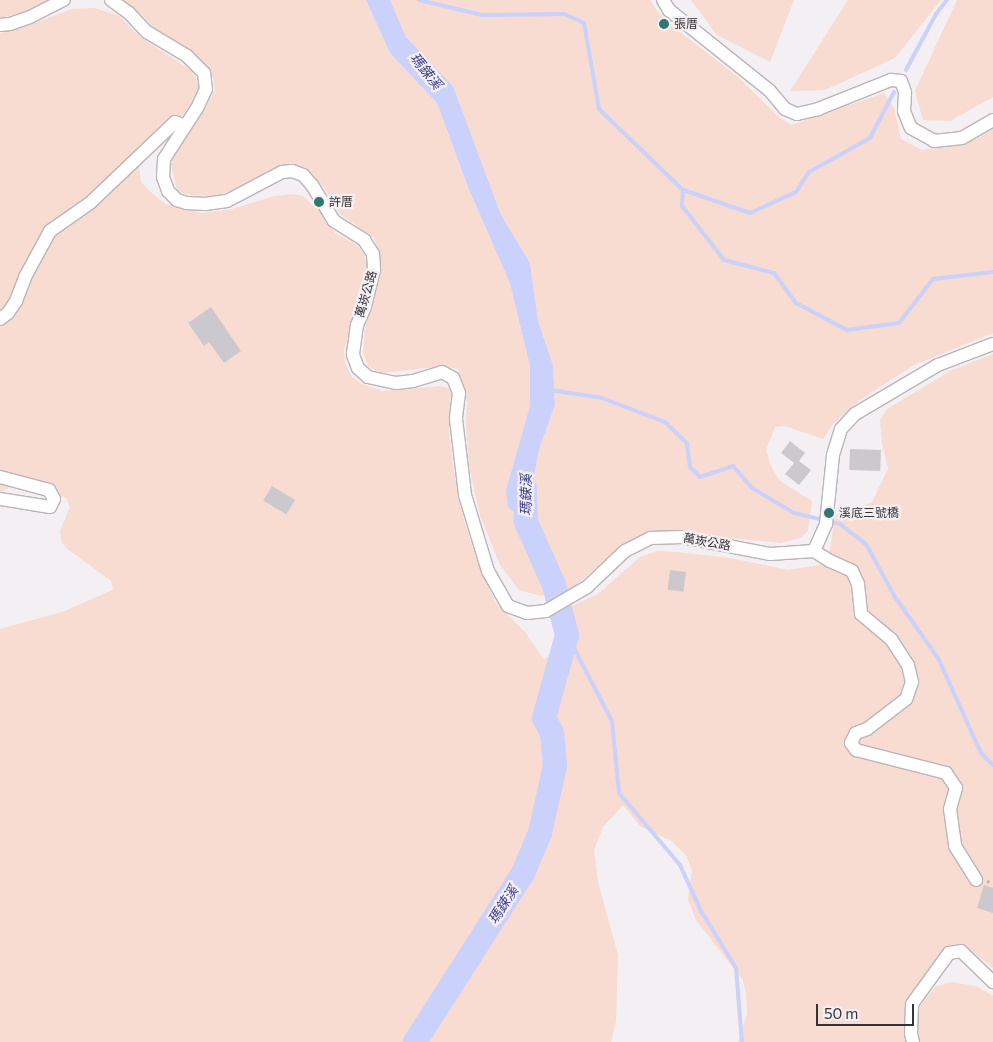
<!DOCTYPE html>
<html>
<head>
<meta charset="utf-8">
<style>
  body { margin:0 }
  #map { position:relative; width:993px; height:1042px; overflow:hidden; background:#f4eff2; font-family:Commissioner,"Noto Sans TC",sans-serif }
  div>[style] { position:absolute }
  .green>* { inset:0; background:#f8dbd1 }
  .water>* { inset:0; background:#cad1fa }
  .stream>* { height:4px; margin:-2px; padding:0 2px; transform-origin:2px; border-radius:2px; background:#cad1fa }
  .river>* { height:24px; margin:-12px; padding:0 12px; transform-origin:12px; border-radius:12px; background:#cad1fa }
  .building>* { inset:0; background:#cbc9ce; transform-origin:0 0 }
  .path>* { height:2.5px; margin-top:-1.25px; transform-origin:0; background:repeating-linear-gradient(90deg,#bab6b8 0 2.5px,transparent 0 6.5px) }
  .roads { filter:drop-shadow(1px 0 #bab5b8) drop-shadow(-1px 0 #bab5b8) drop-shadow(0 1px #bab5b8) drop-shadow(0 -1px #bab5b8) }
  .minor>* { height:12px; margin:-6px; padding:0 6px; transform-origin:6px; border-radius:6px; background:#fff }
  .dots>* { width:14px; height:14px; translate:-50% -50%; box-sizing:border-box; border:2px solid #f4eff2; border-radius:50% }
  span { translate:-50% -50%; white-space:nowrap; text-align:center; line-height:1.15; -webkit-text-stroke:4.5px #f4eff2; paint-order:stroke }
  .poi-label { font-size:12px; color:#353335 }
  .left { translate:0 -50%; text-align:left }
  .street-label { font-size:12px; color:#353335 }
  .water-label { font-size:14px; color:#3e418f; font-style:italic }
  .scale { position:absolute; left:816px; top:1004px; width:98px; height:22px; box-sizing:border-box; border:2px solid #353335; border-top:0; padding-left:6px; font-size:15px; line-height:18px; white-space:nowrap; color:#353335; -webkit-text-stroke:4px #f4eff2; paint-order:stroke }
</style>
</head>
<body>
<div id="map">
  <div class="green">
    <div style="clip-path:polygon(0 0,53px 0,36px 10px,0 18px)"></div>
    <div style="clip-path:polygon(121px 0,366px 0,390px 53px,437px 103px,468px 187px,510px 282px,530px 366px,530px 407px,506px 490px,530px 499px,539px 449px,555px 405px,553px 365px,538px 321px,530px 263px,501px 215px,453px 86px,406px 37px,390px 0,650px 0,657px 11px,672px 26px,737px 76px,781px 119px,792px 125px,884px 93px,894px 108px,901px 139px,922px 150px,975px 140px,993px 129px,993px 333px,914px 365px,860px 400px,833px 424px,823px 439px,784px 426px,775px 427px,766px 450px,771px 466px,780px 481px,812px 501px,808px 531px,800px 538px,781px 543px,681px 533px,648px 533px,618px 548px,572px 589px,541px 596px,519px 590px,500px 565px,480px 515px,469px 466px,466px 425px,467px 400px,458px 369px,444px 366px,381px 373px,368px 366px,363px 352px,365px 326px,381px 274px,380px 254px,374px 238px,339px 213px,323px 186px,309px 171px,290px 163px,234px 190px,215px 196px,190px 195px,177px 191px,171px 164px,176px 151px,205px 109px,215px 90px,213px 77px,206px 66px,183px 46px,152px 26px,141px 14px)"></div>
    <div style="clip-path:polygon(691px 0,794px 0,770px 62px,717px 35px)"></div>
    <div style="clip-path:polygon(848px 0,941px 0,895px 58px,825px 90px,790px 91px)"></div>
    <div style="clip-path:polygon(957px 0,993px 0,993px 97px,950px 121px,923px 120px,915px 91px)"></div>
    <div style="clip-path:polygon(95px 8px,119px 16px,140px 37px,191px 70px,199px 85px,197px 95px,167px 136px,138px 159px,141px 182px,152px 193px,165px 204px,202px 213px,232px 209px,274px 196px,292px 194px,303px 196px,323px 215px,335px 233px,357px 245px,364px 254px,367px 266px,364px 280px,344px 350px,345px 363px,352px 377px,362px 384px,382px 391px,441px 386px,451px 389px,449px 431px,454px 472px,464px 521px,480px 569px,497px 605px,526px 633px,544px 660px,553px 651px,557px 637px,552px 620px,553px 615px,598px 594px,640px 557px,658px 551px,676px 552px,730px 558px,788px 570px,819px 565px,830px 550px,835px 516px,840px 512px,848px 512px,872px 502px,888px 469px,882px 443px,880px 420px,887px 409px,950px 371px,993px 354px,993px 968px,967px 947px,960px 944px,942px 950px,906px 1003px,904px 1015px,908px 1042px,738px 1042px,747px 1014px,746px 992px,742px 979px,696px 920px,688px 899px,692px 871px,686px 855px,670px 840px,641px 827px,623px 805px,603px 827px,594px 850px,598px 882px,618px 955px,616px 1021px,611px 1042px,0 1042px,0 629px,62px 612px,113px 590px,111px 581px,69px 550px,62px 543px,60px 531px,70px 507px,66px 498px,45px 488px,13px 485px,0 493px,0 33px,21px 28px,72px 9px)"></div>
    <div style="clip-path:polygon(951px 982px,976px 986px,993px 996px,993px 1042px,918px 1042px,918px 1009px,935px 987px)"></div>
  </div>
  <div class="water">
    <div style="clip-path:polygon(366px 0,390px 0,406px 37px,453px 86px,501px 215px,530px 263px,538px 321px,553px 365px,555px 405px,539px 449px,526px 522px,508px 507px,506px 490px,530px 406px,530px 366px,510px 283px,468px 187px,437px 103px,390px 53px)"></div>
  </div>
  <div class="stream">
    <div style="left:419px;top:0;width:65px;rotate:13.4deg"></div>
    <div style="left:482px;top:15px;width:82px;rotate:-0.7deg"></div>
    <div style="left:564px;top:14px;width:22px;rotate:24deg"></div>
    <div style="left:584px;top:23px;width:87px;rotate:80.1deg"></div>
    <div style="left:599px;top:109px;width:117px;rotate:44deg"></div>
    <div style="left:683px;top:190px;width:16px;rotate:94deg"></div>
    <div style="left:682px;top:206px;width:68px;rotate:52.1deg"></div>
    <div style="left:724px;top:260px;width:52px;rotate:14.6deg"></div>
    <div style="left:774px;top:273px;width:37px;rotate:54deg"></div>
    <div style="left:796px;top:303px;width:58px;rotate:27.9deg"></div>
    <div style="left:847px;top:330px;width:52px;rotate:-7.7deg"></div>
    <div style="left:899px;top:323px;width:56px;rotate:-52.3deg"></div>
    <div style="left:933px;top:279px;width:60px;rotate:-6.7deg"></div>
    <div style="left:906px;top:70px;width:64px;rotate:-61.8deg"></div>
    <div style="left:936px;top:14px;width:18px;rotate:-52deg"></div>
    <div style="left:683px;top:190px;width:71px;rotate:18.9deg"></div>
    <div style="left:750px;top:213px;width:51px;rotate:-24.5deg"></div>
    <div style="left:796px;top:192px;width:24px;rotate:-57deg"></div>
    <div style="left:809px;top:172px;width:70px;rotate:-29.1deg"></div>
    <div style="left:870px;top:138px;width:52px;rotate:-62.4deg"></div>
    <div style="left:550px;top:390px;width:53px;rotate:8.7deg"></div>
    <div style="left:602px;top:398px;width:67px;rotate:20.9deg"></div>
    <div style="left:665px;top:422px;width:30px;rotate:44deg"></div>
    <div style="left:687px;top:443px;width:24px;rotate:83deg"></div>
    <div style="left:690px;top:467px;width:14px;rotate:45deg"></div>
    <div style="left:700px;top:477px;width:35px;rotate:-18deg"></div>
    <div style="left:733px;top:466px;width:29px;rotate:49deg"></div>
    <div style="left:752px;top:488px;width:49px;rotate:30.8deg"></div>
    <div style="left:794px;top:513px;width:47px;rotate:13.4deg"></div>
    <div style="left:840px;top:524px;width:33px;rotate:38deg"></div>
    <div style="left:866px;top:544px;width:60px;rotate:61.3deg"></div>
    <div style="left:895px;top:597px;width:75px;rotate:54.8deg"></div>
    <div style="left:938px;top:658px;width:104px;rotate:65.6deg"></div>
    <div style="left:981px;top:753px;width:17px;rotate:45deg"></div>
    <div style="left:567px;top:635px;width:97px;rotate:62.4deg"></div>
    <div style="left:612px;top:721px;width:72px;rotate:84.4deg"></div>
    <div style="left:619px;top:793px;width:94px;rotate:49.7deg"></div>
    <div style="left:680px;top:865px;width:51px;rotate:65.5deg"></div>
    <div style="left:701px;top:911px;width:67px;rotate:58.4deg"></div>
    <div style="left:736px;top:968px;width:74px;rotate:85.4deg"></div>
  </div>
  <div class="river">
    <div style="left:415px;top:1042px;width:201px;rotate:-57.4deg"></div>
    <div style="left:523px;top:873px;width:43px;rotate:-67deg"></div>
    <div style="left:540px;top:833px;width:69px;rotate:-77.4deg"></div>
    <div style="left:555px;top:766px;width:33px;rotate:-95deg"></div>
    <div style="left:552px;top:733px;width:17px;rotate:-118deg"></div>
    <div style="left:544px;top:718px;width:86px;rotate:-74.5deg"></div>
    <div style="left:567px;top:635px;width:52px;rotate:-104.6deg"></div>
    <div style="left:554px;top:585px;width:69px;rotate:-114deg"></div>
    <div style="left:526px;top:522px;width:33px;rotate:-92deg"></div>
  </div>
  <div class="building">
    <div style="clip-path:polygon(211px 307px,241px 351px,224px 363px,209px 342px,204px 346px,188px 323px)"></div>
    <div style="clip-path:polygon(790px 441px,805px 453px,799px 461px,811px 470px,799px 485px,785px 474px,794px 463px,781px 453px)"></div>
    <div style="left:850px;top:449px;width:31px;height:21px;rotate:2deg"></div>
    <div style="left:272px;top:486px;width:27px;height:17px;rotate:31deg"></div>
    <div style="left:670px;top:570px;width:16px;height:20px;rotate:7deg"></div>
    <div style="clip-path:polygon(984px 885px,993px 888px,993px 913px,977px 908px)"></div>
  </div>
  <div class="path">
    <div style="left:987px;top:881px;width:6px;rotate:18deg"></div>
  </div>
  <div class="roads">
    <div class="minor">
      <div style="left:111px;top:0;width:22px;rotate:36deg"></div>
      <div style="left:129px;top:13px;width:26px;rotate:47deg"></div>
      <div style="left:147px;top:32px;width:47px;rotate:31deg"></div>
      <div style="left:187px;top:56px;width:24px;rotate:45deg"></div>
      <div style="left:204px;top:73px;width:16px;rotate:83deg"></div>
      <div style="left:206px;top:89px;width:21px;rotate:115deg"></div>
      <div style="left:197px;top:108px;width:61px;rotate:122.9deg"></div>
      <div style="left:164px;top:159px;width:18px;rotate:93deg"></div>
      <div style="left:163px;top:177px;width:15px;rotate:70deg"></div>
      <div style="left:168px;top:191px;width:13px;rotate:45deg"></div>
      <div style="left:177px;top:200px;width:10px;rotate:17deg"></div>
      <div style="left:187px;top:203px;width:18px;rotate:3deg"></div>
      <div style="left:205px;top:204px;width:22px;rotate:-8deg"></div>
      <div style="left:227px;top:201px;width:62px;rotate:-27.8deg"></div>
      <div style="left:282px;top:172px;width:10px;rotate:-6deg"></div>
      <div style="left:292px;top:171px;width:12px;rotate:20deg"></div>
      <div style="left:303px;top:175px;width:13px;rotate:48deg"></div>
      <div style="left:312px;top:185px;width:42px;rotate:58.6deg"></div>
      <div style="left:334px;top:221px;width:36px;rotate:32deg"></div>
      <div style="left:364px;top:240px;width:17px;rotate:57deg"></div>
      <div style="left:373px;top:254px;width:16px;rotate:86deg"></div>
      <div style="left:374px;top:270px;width:38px;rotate:104deg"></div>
      <div style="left:365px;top:307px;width:20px;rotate:114deg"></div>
      <div style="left:357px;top:325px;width:30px;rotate:98deg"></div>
      <div style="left:353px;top:355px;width:14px;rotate:69deg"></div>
      <div style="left:358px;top:368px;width:13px;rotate:42deg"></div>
      <div style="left:368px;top:377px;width:29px;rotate:12deg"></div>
      <div style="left:396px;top:383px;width:17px;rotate:-7deg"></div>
      <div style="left:413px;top:381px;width:30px;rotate:-17deg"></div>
      <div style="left:442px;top:372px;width:13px;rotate:29deg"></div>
      <div style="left:453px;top:378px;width:16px;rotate:68deg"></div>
      <div style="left:459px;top:393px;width:26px;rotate:97deg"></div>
      <div style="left:456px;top:419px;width:77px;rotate:83.2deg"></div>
      <div style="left:465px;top:495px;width:79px;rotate:73.2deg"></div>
      <div style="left:488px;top:571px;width:40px;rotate:60.3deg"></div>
      <div style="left:508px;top:606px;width:20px;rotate:20deg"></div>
      <div style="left:527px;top:613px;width:19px;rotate:-6deg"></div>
      <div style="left:546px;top:611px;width:48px;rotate:-30.3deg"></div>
      <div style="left:587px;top:587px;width:52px;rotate:-43.5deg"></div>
      <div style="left:625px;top:551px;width:28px;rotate:-27deg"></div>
      <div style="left:650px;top:538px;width:32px;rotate:-2deg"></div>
      <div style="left:682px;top:537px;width:90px;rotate:10.9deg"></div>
      <div style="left:770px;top:554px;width:44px;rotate:-3.9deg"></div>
      <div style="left:814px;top:551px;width:30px;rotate:-66deg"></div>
      <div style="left:826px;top:524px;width:69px;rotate:-84.2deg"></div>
      <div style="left:833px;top:455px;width:27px;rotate:-73deg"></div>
      <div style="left:841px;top:429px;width:21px;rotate:-47deg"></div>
      <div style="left:855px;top:414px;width:96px;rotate:-30.6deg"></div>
      <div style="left:938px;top:365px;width:59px;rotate:-20.9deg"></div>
      <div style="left:663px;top:0;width:12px;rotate:59deg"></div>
      <div style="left:669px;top:10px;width:129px;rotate:38.7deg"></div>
      <div style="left:770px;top:91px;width:23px;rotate:50deg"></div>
      <div style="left:785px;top:109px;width:13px;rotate:23deg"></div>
      <div style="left:797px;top:114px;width:22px;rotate:-13deg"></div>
      <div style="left:818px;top:109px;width:79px;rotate:-21.7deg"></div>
      <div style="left:891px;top:80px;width:10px;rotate:6deg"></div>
      <div style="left:901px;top:81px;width:12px;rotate:70deg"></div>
      <div style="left:905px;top:92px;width:19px;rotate:93deg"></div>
      <div style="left:904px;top:111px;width:18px;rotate:68deg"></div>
      <div style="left:911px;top:128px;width:26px;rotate:29deg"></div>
      <div style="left:934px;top:141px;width:28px;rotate:-6deg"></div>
      <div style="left:962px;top:138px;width:36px;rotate:-30deg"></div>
      <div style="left:0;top:25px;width:10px;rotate:-6deg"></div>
      <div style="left:10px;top:24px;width:21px;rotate:-19deg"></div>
      <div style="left:30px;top:17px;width:38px;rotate:-27deg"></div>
      <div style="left:0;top:319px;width:10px;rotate:-37deg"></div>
      <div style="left:8px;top:313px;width:14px;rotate:-56deg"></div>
      <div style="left:16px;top:301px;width:26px;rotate:-69deg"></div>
      <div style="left:25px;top:277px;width:52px;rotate:-61.5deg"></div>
      <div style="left:50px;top:231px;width:49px;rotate:-35deg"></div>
      <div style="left:90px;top:203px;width:117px;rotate:-43.6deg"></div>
      <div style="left:175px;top:122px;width:11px;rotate:22deg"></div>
      <div style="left:0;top:477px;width:51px;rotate:14.9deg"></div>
      <div style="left:49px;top:490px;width:10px;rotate:61deg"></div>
      <div style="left:54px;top:499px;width:9px;rotate:117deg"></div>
      <div style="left:50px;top:507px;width:51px;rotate:-170.9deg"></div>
      <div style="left:814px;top:551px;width:19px;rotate:32deg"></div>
      <div style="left:830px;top:561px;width:24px;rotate:24deg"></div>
      <div style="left:852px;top:571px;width:14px;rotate:65deg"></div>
      <div style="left:858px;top:584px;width:30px;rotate:84deg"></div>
      <div style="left:861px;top:614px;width:39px;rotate:40deg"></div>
      <div style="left:891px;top:639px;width:31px;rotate:57deg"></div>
      <div style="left:908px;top:665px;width:17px;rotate:77deg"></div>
      <div style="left:912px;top:682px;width:18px;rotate:109deg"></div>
      <div style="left:906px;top:699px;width:49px;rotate:142.4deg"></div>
      <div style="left:867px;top:729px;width:12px;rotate:160deg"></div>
      <div style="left:856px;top:733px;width:11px;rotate:117deg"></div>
      <div style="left:851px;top:743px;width:9px;rotate:54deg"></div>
      <div style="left:856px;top:750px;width:93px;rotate:14.3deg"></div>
      <div style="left:946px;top:773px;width:18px;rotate:56deg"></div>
      <div style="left:956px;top:788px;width:22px;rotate:106deg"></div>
      <div style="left:950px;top:809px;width:37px;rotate:82deg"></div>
      <div style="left:955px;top:846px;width:40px;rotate:58deg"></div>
      <div style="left:913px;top:1042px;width:9px;rotate:-103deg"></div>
      <div style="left:911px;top:1033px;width:29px;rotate:-88deg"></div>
      <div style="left:912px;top:1004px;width:63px;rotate:-54deg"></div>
      <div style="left:949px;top:953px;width:12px;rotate:-9deg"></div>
      <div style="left:961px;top:951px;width:45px;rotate:44.1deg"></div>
    </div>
  </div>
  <div class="dots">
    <div style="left:664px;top:24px;background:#2f7770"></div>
    <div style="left:319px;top:202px;background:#2f7770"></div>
    <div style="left:829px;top:513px;background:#2f7770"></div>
  </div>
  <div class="poi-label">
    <span class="left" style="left:674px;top:24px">張厝</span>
    <span class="left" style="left:329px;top:202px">許厝</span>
    <span class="left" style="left:839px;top:513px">溪底三號橋</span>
  </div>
  <div class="street-label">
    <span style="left:366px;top:294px;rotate:-74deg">萬崁公路</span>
    <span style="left:707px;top:542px;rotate:10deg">萬崁公路</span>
  </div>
  <div class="water-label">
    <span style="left:426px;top:71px;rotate:51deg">瑪鋉溪</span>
    <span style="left:526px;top:495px;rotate:-90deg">瑪鋉溪</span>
    <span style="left:503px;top:905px;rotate:-57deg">瑪鋉溪</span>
  </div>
  <div class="scale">50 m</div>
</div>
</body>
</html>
